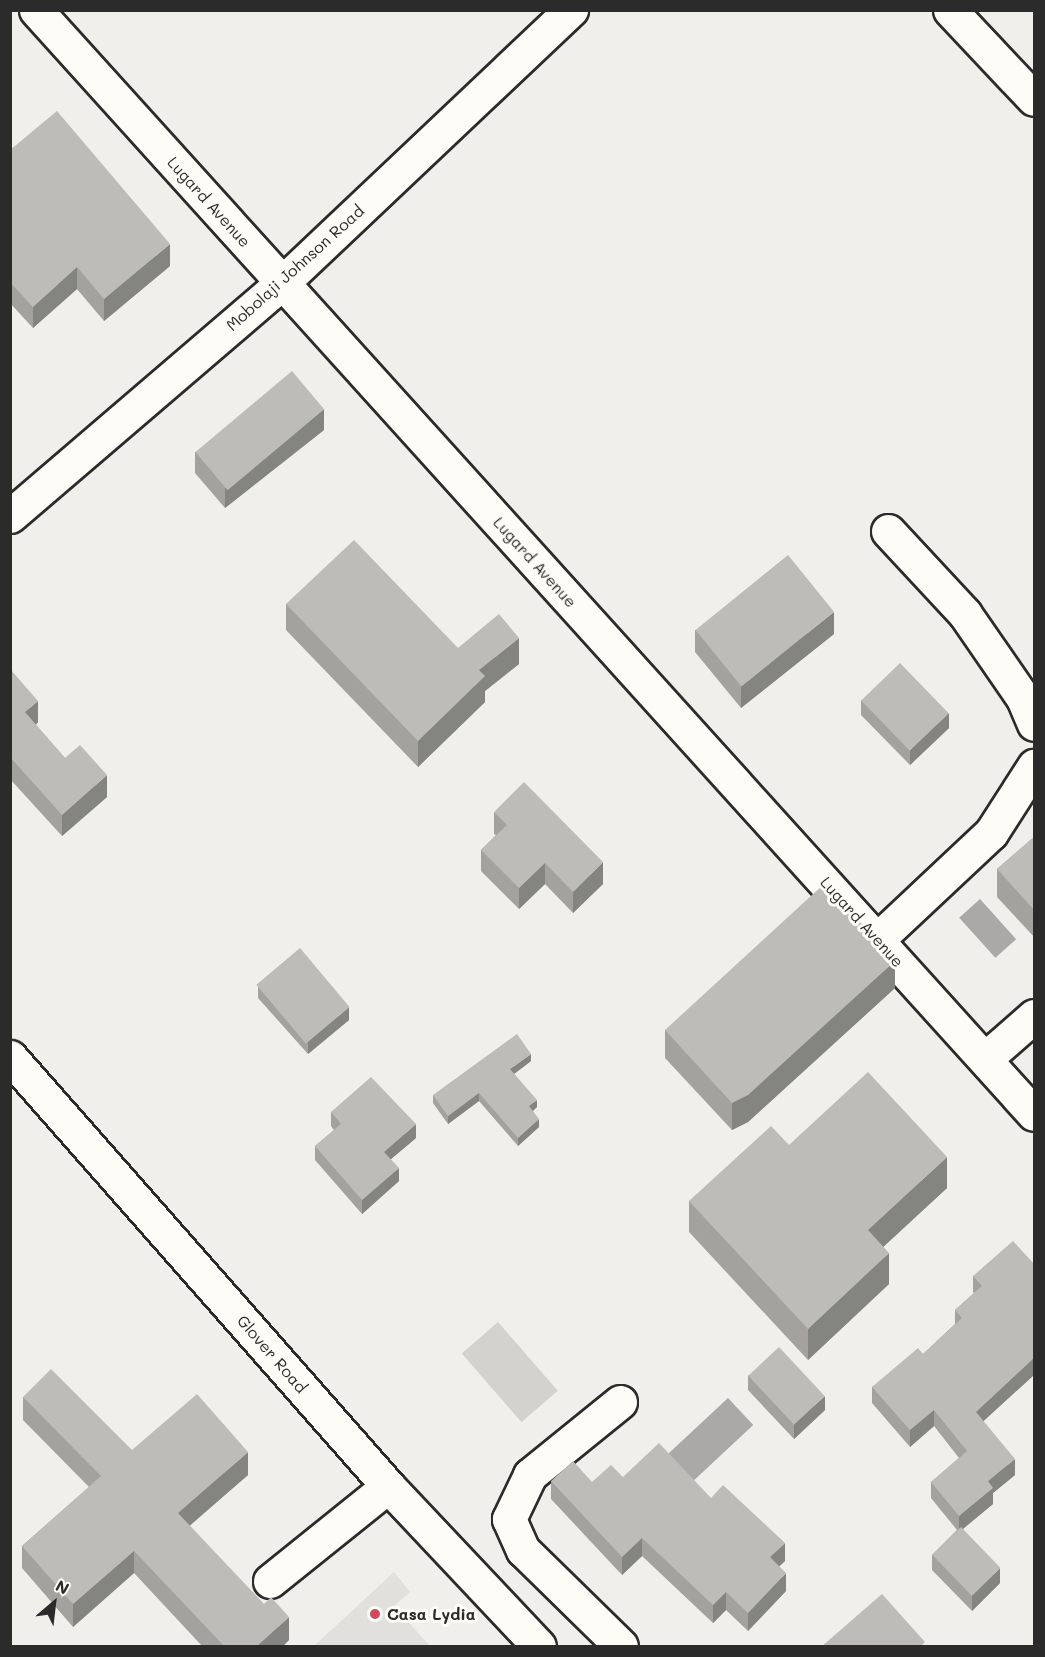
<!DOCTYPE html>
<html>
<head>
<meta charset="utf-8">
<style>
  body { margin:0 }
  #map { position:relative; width:1045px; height:1657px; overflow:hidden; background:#f0efeb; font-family:Mali,sans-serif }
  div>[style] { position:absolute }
  .built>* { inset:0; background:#e1e0dc }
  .green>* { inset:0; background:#d3d2cf; transform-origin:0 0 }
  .water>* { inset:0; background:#aaa9a7; transform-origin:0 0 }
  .roads { filter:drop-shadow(2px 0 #2b2b2b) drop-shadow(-2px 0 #2b2b2b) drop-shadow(0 2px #2b2b2b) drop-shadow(0 -2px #2b2b2b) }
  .minor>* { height:33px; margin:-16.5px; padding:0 16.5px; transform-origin:16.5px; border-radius:16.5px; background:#fdfcf7 }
  .major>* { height:33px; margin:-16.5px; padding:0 16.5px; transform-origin:16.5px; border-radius:16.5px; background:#fdfcf7 }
  .wall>* { inset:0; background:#a3a29e }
  .shaded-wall>* { inset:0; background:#848481 }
  .building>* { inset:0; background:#bdbcb8; transform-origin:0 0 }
  .dots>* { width:16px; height:16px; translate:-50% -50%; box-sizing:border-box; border:3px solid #fdfcf7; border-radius:50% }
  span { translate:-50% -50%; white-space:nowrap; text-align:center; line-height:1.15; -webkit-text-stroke:6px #fdfcf7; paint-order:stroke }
  .street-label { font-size:16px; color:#2b2b2b }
  .poi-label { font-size:16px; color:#2b2b2b; font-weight:700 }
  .left { translate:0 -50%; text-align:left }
  .frame { position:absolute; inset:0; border:12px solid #2b2b2b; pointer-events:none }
  .north { position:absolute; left:24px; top:1573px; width:60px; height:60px; -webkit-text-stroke:4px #fdfcf7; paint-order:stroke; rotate:28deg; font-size:16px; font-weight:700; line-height:24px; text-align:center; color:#2b2b2b }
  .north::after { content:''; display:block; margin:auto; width:21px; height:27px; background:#2b2b2b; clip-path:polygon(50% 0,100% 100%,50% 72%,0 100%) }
</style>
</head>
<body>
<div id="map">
  <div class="built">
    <div style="clip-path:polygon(394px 1572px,410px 1592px,394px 1606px,430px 1646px,314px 1646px)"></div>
  </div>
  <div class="green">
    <div style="left:498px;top:1322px;width:91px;height:48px;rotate:49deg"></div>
  </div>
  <div class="water">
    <div style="left:980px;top:899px;width:54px;height:28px;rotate:48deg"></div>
    <div style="left:728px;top:1398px;width:37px;height:85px;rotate:47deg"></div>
  </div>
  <div class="roads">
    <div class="minor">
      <div style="left:36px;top:10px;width:1488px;rotate:47.89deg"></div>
      <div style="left:950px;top:10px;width:122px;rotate:46.7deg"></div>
      <div style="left:888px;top:531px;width:113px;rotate:47.1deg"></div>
      <div style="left:965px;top:614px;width:102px;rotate:55.4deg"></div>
      <div style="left:1023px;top:698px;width:28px;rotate:67deg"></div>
      <div style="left:878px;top:939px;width:155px;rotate:-43.2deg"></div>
      <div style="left:991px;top:833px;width:80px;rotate:-57.3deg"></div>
      <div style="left:10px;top:1057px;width:572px;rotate:48.62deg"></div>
      <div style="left:388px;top:1486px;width:220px;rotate:46.7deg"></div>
      <div style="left:985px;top:1059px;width:65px;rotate:-41.3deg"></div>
      <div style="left:620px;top:1402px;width:116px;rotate:141deg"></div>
      <div style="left:530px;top:1475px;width:49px;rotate:115.5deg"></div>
      <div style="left:509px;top:1519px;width:34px;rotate:66deg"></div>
      <div style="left:523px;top:1550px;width:137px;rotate:44.4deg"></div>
      <div style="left:270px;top:1581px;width:151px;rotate:-38.8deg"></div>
    </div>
    <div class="major">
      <div style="left:10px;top:516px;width:358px;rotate:-40.6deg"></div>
      <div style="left:282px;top:283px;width:398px;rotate:-43.4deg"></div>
    </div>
  </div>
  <div class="wall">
    <div style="clip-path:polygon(10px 150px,170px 266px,104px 321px,77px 289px,33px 328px,10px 303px)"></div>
    <div style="clip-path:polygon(324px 430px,225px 508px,195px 473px,195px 452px)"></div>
    <div style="clip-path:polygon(286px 604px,458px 648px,519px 664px,485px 691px,485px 702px,418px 767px,286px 630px)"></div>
    <div style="clip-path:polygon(695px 630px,834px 634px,741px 708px,695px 652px)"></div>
    <div style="clip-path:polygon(10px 671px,38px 722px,36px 725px,65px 758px,107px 797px,62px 836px,10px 779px)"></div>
    <div style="clip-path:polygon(861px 700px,949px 728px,910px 765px,861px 715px)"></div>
    <div style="clip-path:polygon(494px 812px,603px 884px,573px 913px,545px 884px,519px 909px,481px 871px,481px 850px,496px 835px,494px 834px)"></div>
    <div style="clip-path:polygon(1035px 836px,1035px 938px,997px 897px,997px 869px)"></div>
    <div style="clip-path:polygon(258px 986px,349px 1020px,308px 1054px,258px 998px)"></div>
    <div style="clip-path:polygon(895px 988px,748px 1122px,732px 1130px,665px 1058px,665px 1030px)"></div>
    <div style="clip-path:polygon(531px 1061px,514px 1074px,537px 1107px,533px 1111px,539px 1127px,518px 1146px,479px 1101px,448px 1124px,433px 1103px,433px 1095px)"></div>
    <div style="clip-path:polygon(331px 1112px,416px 1138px,391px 1159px,399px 1181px,362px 1214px,315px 1160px,315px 1146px,334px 1130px,331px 1126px)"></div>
    <div style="clip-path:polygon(789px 1145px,947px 1188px,883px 1247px,889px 1284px,808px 1360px,689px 1232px,689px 1201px)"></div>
    <div style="clip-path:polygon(1035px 1265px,1035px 1374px,983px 1421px,1015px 1475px,993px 1493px,993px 1504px,963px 1529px,1000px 1583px,972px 1611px,932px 1570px,932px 1555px,957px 1530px,931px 1498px,931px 1482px,959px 1458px,934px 1426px,910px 1447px,872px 1403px,872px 1387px,923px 1354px,955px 1324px,955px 1310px,974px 1293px,973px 1292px,973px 1276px)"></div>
    <div style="clip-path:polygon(748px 1375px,825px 1410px,794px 1439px,748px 1390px)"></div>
    <div style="clip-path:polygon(23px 1397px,132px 1450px,248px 1475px,189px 1525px,289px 1640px,282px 1647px,203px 1647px,134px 1573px,73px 1627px,22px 1568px,22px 1546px,89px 1487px,23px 1420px)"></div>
    <div style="clip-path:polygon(623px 1477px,711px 1498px,785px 1561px,779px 1566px,786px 1591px,748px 1631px,726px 1610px,713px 1623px,642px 1556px,622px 1575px,551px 1499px,551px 1481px,592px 1482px)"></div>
  </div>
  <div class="shaded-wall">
    <div style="clip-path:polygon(170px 244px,170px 266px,104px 321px,104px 299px)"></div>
    <div style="clip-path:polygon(77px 267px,77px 289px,33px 328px,33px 307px)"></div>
    <div style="clip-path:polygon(324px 409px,324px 430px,225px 508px,225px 486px)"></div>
    <div style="clip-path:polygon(834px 612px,834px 634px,741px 708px,741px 686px)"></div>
    <div style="clip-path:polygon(519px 638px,519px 664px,485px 691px,485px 702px,418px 767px,418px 741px,479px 670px)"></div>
    <div style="clip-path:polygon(38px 701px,38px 722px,25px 734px,25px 712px)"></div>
    <div style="clip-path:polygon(949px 713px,949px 728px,910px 765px,910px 750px)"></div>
    <div style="clip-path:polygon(107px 775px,107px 797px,62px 836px,62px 815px)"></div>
    <div style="clip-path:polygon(603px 862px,603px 884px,573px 913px,573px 892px)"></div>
    <div style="clip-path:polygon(545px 863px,545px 884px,519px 909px,519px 888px)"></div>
    <div style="clip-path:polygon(895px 961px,895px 988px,748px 1122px,732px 1130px,732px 1103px)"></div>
    <div style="clip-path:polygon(349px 1007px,349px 1020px,308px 1054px,308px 1042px)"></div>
    <div style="clip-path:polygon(531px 1054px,531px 1061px,510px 1077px,510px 1069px)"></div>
    <div style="clip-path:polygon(479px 1093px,479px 1101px,448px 1124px,448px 1116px)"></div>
    <div style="clip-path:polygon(537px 1100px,537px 1107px,529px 1114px,529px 1106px)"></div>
    <div style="clip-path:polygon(539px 1119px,539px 1127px,518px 1146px,518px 1138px)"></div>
    <div style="clip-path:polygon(416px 1124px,416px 1138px,384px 1165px,384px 1152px)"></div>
    <div style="clip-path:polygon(947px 1157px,947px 1188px,868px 1261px,868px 1230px)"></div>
    <div style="clip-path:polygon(399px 1168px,399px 1181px,362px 1214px,362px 1200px)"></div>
    <div style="clip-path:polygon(889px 1253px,889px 1284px,808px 1360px,808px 1329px)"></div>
    <div style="clip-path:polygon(1035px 1357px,1035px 1374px,976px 1428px,976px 1412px)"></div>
    <div style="clip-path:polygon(825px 1396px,825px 1410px,794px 1439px,794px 1424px)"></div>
    <div style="clip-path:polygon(934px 1410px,934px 1426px,910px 1447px,910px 1430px)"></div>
    <div style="clip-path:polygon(248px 1452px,248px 1475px,178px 1536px,178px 1513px)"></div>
    <div style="clip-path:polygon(1015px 1459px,1015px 1475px,993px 1493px,993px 1504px,959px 1532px,959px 1516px,988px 1481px)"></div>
    <div style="clip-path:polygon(642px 1538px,642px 1556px,622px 1575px,622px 1557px)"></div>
    <div style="clip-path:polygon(785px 1543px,785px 1561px,770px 1575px,770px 1557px)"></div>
    <div style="clip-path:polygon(134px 1551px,134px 1573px,73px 1627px,73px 1604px)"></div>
    <div style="clip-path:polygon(1000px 1568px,1000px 1583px,972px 1611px,972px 1596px)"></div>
    <div style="clip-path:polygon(786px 1573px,786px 1591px,748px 1631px,748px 1613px)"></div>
    <div style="clip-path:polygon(726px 1592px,726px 1610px,713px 1623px,713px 1605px)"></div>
    <div style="clip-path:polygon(289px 1617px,289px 1640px,282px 1647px,256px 1647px)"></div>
  </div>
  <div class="building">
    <div style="clip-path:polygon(57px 111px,170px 244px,104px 299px,77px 267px,33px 307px,10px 282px,10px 150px)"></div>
    <div style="left:292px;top:371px;width:50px;height:126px;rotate:50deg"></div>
    <div style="clip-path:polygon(354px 540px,458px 648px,499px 614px,519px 638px,479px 670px,485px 676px,418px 741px,286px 604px)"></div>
    <div style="left:788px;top:555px;width:73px;height:119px;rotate:51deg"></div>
    <div style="left:900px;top:663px;width:70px;height:54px;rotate:46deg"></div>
    <div style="clip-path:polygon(11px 670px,38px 701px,25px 712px,65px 758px,80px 745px,107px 775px,62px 815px,10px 757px,10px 671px)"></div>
    <div style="clip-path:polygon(524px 782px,603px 862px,573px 892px,545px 863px,519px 888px,481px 850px,507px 825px,494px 812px)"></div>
    <div style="clip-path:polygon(1035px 836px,1035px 911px,997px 869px)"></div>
    <div style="clip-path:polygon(825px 883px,895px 961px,748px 1095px,732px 1103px,665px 1030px)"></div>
    <div style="left:300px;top:948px;width:77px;height:57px;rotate:50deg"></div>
    <div style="clip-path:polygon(517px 1034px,531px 1054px,510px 1069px,537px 1100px,529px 1106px,539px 1119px,518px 1138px,479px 1093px,448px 1116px,433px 1095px)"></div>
    <div style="clip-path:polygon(868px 1072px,947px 1157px,868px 1230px,889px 1253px,808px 1329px,689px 1201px,771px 1126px,789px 1145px)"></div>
    <div style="clip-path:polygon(371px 1077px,416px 1124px,384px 1152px,399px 1168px,362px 1200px,315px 1146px,341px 1124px,331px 1112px)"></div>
    <div style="clip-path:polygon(1013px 1241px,1035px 1265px,1035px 1357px,976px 1412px,1015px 1459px,988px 1481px,993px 1488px,959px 1516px,931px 1482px,967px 1451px,934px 1410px,910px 1430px,872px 1387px,918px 1348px,923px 1354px,962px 1318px,955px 1310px,982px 1286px,973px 1276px)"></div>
    <div style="left:779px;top:1347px;width:67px;height:42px;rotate:47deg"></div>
    <div style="clip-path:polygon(51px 1369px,132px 1450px,197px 1394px,248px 1452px,178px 1513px,264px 1604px,271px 1597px,289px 1617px,256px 1647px,225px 1647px,134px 1551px,73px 1604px,22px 1546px,101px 1476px,23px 1397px)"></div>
    <div style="clip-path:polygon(659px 1443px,711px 1498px,723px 1485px,785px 1543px,770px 1557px,786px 1573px,748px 1613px,726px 1592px,713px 1605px,642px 1538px,622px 1557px,551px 1481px,573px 1461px,592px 1482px,611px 1465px,623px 1477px)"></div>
    <div style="left:961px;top:1527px;width:57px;height:40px;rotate:46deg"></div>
    <div style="clip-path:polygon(882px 1594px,925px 1642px,920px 1647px,821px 1647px)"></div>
  </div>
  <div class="dots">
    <div style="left:375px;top:1614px;background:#d1495b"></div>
  </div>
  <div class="street-label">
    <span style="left:209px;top:202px;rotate:48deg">Lugard Avenue</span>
    <span style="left:295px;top:268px;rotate:-42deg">Mobolaji Johnson Road</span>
    <span style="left:535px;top:562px;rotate:48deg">Lugard Avenue</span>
    <span style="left:862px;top:922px;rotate:48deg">Lugard Avenue</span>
    <span style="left:272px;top:1354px;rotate:49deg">Glover Road</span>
  </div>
  <div class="poi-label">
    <span class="left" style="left:387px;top:1614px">Casa Lydia</span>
  </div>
  <div class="frame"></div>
  <div class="north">N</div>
</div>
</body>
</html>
